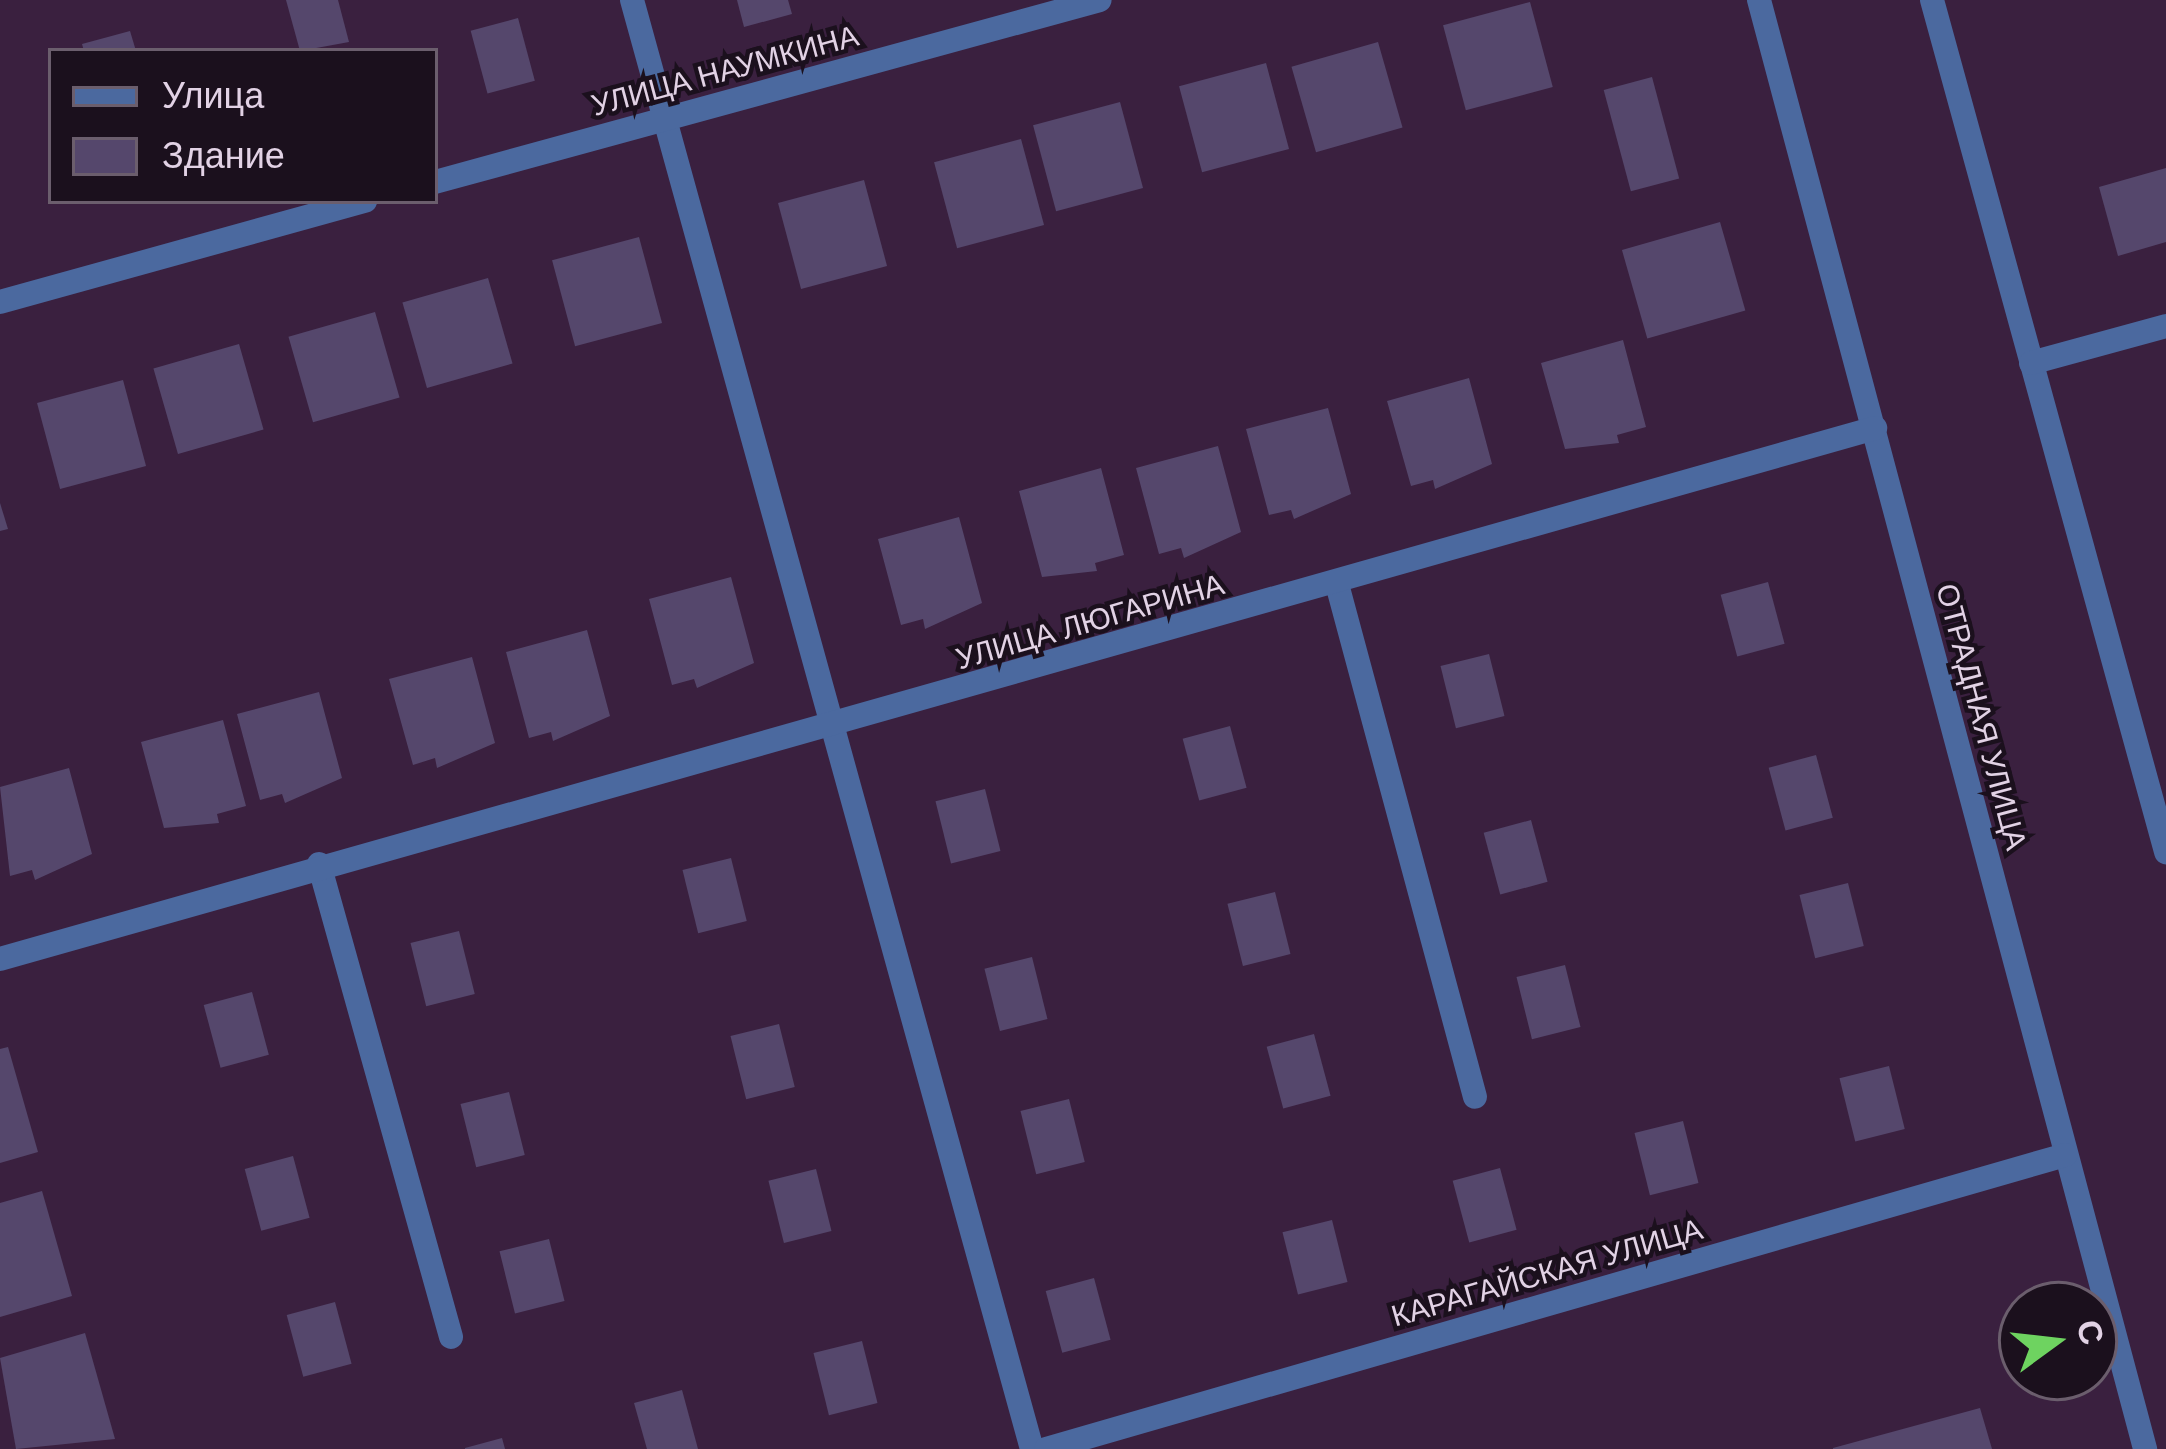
<!DOCTYPE html>
<html>
<head>
<meta charset="utf-8">
<style>
  body { margin:0 }
  #map { position:relative; width:2166px; height:1449px; overflow:hidden; background:#3a203f; font-family:Arial,sans-serif }
  div>[style] { position:absolute }
  .building>* { inset:0; background:#55476c; transform-origin:0 0 }
  .street>* { height:24px; margin:-12px; padding:0 12px; transform-origin:12px; border-radius:12px; background:#4b699f }
  span { translate:-50% -50%; white-space:nowrap; text-align:center; line-height:1.15; -webkit-text-stroke:9px #1b101d; paint-order:stroke }
  .street-label { font-size:30px; color:#e2d2e5 }
  .legend { position:absolute; left:48px; top:48px; width:390px; height:156px; box-sizing:border-box; background:#1b101d; border:3px solid #6b5e6d; margin:0; padding:15px 21px; list-style:none; font-size:36px; color:#e2d2e5 }
  .legend li { display:flex; align-items:center; gap:24px; height:60px }
  .legend b { width:60px; border:3px solid #6b5e6d }
  .north { position:absolute; left:1998px; top:1281px; width:120px; height:120px; box-sizing:border-box; background:#1b101d; border:3px solid #6b5e6d; border-radius:50%; rotate:75deg; font-size:33px; font-weight:700; line-height:48px; text-align:center; color:#e2d2e5 }
  .north::after { content:''; display:block; margin:auto; width:42px; height:54px; background:#6ed360; clip-path:polygon(50% 0,100% 100%,50% 72%,0 100%) }
</style>
</head>
<body>
<div id="map">
  <div class="building">
    <div style="clip-path:polygon(286px 0,338px 0,349px 42px,300px 51px)"></div>
    <div style="clip-path:polygon(737px 0,788px 0,792px 14px,744px 27px)"></div>
    <div style="left:1530px;top:2px;width:88px;height:90px;rotate:75deg"></div>
    <div style="left:518px;top:18px;width:65px;height:49px;rotate:75deg"></div>
    <div style="clip-path:polygon(130px 31px,136px 51px,84px 51px,82px 44px)"></div>
    <div style="left:1378px;top:42px;width:89px;height:90px;rotate:74deg"></div>
    <div style="left:1266px;top:63px;width:89px;height:90px;rotate:75deg"></div>
    <div style="left:1652px;top:77px;width:105px;height:50px;rotate:75deg"></div>
    <div style="left:1120px;top:102px;width:89px;height:90px;rotate:75deg"></div>
    <div style="left:1021px;top:139px;width:89px;height:90px;rotate:75deg"></div>
    <div style="clip-path:polygon(2166px 168px,2166px 242px,2118px 256px,2099px 187px)"></div>
    <div style="left:864px;top:180px;width:89px;height:89px;rotate:75deg"></div>
    <div style="left:1720px;top:222px;width:92px;height:102px;rotate:74deg"></div>
    <div style="left:639px;top:237px;width:89px;height:90px;rotate:75deg"></div>
    <div style="left:488px;top:278px;width:89px;height:89px;rotate:74deg"></div>
    <div style="left:375px;top:312px;width:89px;height:90px;rotate:74deg"></div>
    <div style="clip-path:polygon(1623px 340px,1646px 427px,1617px 435px,1619px 443px,1565px 449px,1541px 363px)"></div>
    <div style="left:239px;top:344px;width:89px;height:89px;rotate:74deg"></div>
    <div style="clip-path:polygon(1469px 378px,1492px 464px,1435px 489px,1433px 480px,1411px 486px,1387px 401px)"></div>
    <div style="left:123px;top:380px;width:89px;height:89px;rotate:75deg"></div>
    <div style="clip-path:polygon(1328px 408px,1351px 494px,1294px 519px,1291px 510px,1269px 515px,1246px 429px)"></div>
    <div style="clip-path:polygon(1218px 446px,1241px 532px,1184px 558px,1181px 548px,1159px 554px,1136px 468px)"></div>
    <div style="clip-path:polygon(1101px 468px,1124px 555px,1095px 563px,1097px 571px,1042px 577px,1019px 491px)"></div>
    <div style="clip-path:polygon(0 503px,8px 529px,0 531px)"></div>
    <div style="clip-path:polygon(959px 517px,982px 603px,925px 629px,923px 619px,901px 625px,878px 539px)"></div>
    <div style="clip-path:polygon(731px 577px,754px 663px,697px 688px,694px 679px,672px 685px,649px 599px)"></div>
    <div style="left:1768px;top:582px;width:64px;height:49px;rotate:75deg"></div>
    <div style="clip-path:polygon(587px 630px,610px 716px,553px 741px,551px 732px,529px 738px,506px 652px)"></div>
    <div style="left:1489px;top:654px;width:64px;height:50px;rotate:76deg"></div>
    <div style="clip-path:polygon(472px 657px,495px 743px,437px 768px,435px 758px,413px 765px,389px 679px)"></div>
    <div style="clip-path:polygon(319px 692px,342px 778px,285px 803px,282px 794px,260px 800px,237px 714px)"></div>
    <div style="clip-path:polygon(223px 720px,246px 806px,217px 814px,219px 823px,164px 828px,141px 742px)"></div>
    <div style="left:1230px;top:726px;width:64px;height:49px;rotate:75deg"></div>
    <div style="left:1816px;top:755px;width:65px;height:49px;rotate:75deg"></div>
    <div style="clip-path:polygon(69px 768px,92px 854px,35px 880px,32px 870px,10px 876px,0 787px)"></div>
    <div style="left:985px;top:789px;width:64px;height:51px;rotate:76deg"></div>
    <div style="left:1531px;top:820px;width:64px;height:49px;rotate:75deg"></div>
    <div style="left:731px;top:858px;width:65px;height:50px;rotate:76deg"></div>
    <div style="left:1848px;top:883px;width:65px;height:50px;rotate:76deg"></div>
    <div style="left:1275px;top:892px;width:64px;height:49px;rotate:76deg"></div>
    <div style="left:459px;top:931px;width:65px;height:50px;rotate:76deg"></div>
    <div style="left:1032px;top:957px;width:64px;height:49px;rotate:76deg"></div>
    <div style="left:1565px;top:965px;width:64px;height:50px;rotate:76deg"></div>
    <div style="left:252px;top:992px;width:65px;height:50px;rotate:75deg"></div>
    <div style="left:779px;top:1024px;width:65px;height:50px;rotate:76deg"></div>
    <div style="left:1314px;top:1034px;width:64px;height:49px;rotate:75deg"></div>
    <div style="clip-path:polygon(8px 1047px,38px 1152px,0 1163px,0 1049px)"></div>
    <div style="left:1889px;top:1066px;width:65px;height:51px;rotate:76deg"></div>
    <div style="left:509px;top:1092px;width:65px;height:50px;rotate:76deg"></div>
    <div style="left:1069px;top:1099px;width:65px;height:50px;rotate:76deg"></div>
    <div style="left:1683px;top:1121px;width:64px;height:50px;rotate:76deg"></div>
    <div style="left:293px;top:1156px;width:64px;height:50px;rotate:75deg"></div>
    <div style="left:1500px;top:1168px;width:64px;height:49px;rotate:75deg"></div>
    <div style="left:816px;top:1169px;width:64px;height:49px;rotate:76deg"></div>
    <div style="clip-path:polygon(42px 1191px,72px 1296px,0 1317px,0 1203px)"></div>
    <div style="left:1332px;top:1220px;width:64px;height:51px;rotate:76deg"></div>
    <div style="left:549px;top:1239px;width:64px;height:51px;rotate:76deg"></div>
    <div style="left:1094px;top:1278px;width:64px;height:50px;rotate:75deg"></div>
    <div style="left:335px;top:1302px;width:64px;height:50px;rotate:75deg"></div>
    <div style="clip-path:polygon(85px 1333px,115px 1439px,16px 1449px,0 1358px)"></div>
    <div style="left:862px;top:1341px;width:64px;height:50px;rotate:76deg"></div>
    <div style="clip-path:polygon(682px 1390px,698px 1449px,647px 1449px,634px 1403px)"></div>
    <div style="clip-path:polygon(1980px 1408px,1992px 1449px,1833px 1449px,1833px 1448px)"></div>
    <div style="clip-path:polygon(502px 1438px,505px 1449px,465px 1449px,465px 1448px)"></div>
  </div>
  <div class="street">
    <div style="left:632px;top:0;width:1503px;rotate:74.57deg"></div>
    <div style="left:1759px;top:0;width:1500px;rotate:75.08deg"></div>
    <div style="left:1932px;top:0;width:884px;rotate:74.64deg"></div>
    <div style="left:435px;top:182px;width:689px;rotate:-15.31deg"></div>
    <div style="left:0;top:302px;width:379px;rotate:-15.5deg"></div>
    <div style="left:2031px;top:363px;width:140px;rotate:-15.3deg"></div>
    <div style="left:1337px;top:584px;width:531px;rotate:74.94deg"></div>
    <div style="left:319px;top:864px;width:491px;rotate:74.4deg"></div>
    <div style="left:0;top:959px;width:1949px;rotate:-15.81deg"></div>
    <div style="left:1046px;top:1449px;width:1061px;rotate:-16.09deg"></div>
  </div>
  <div class="street-label">
    <span style="left:725px;top:71px;rotate:-15deg">УЛИЦА НАУМКИНА</span>
    <span style="left:1090px;top:622px;rotate:-16deg">УЛИЦА ЛЮГАРИНА</span>
    <span style="left:1981px;top:717px;rotate:75deg">ОТРАДНАЯ УЛИЦА</span>
    <span style="left:1547px;top:1273px;rotate:-16deg">КАРАГАЙСКАЯ УЛИЦА</span>
  </div>
  <ul class="legend">
  <li><b style="height:15px;background:#4b699f"></b>Улица</li>
  <li><b style="height:33px;background:#55476c"></b>Здание</li>
  </ul>
  <div class="north">С</div>
</div>
</body>
</html>
